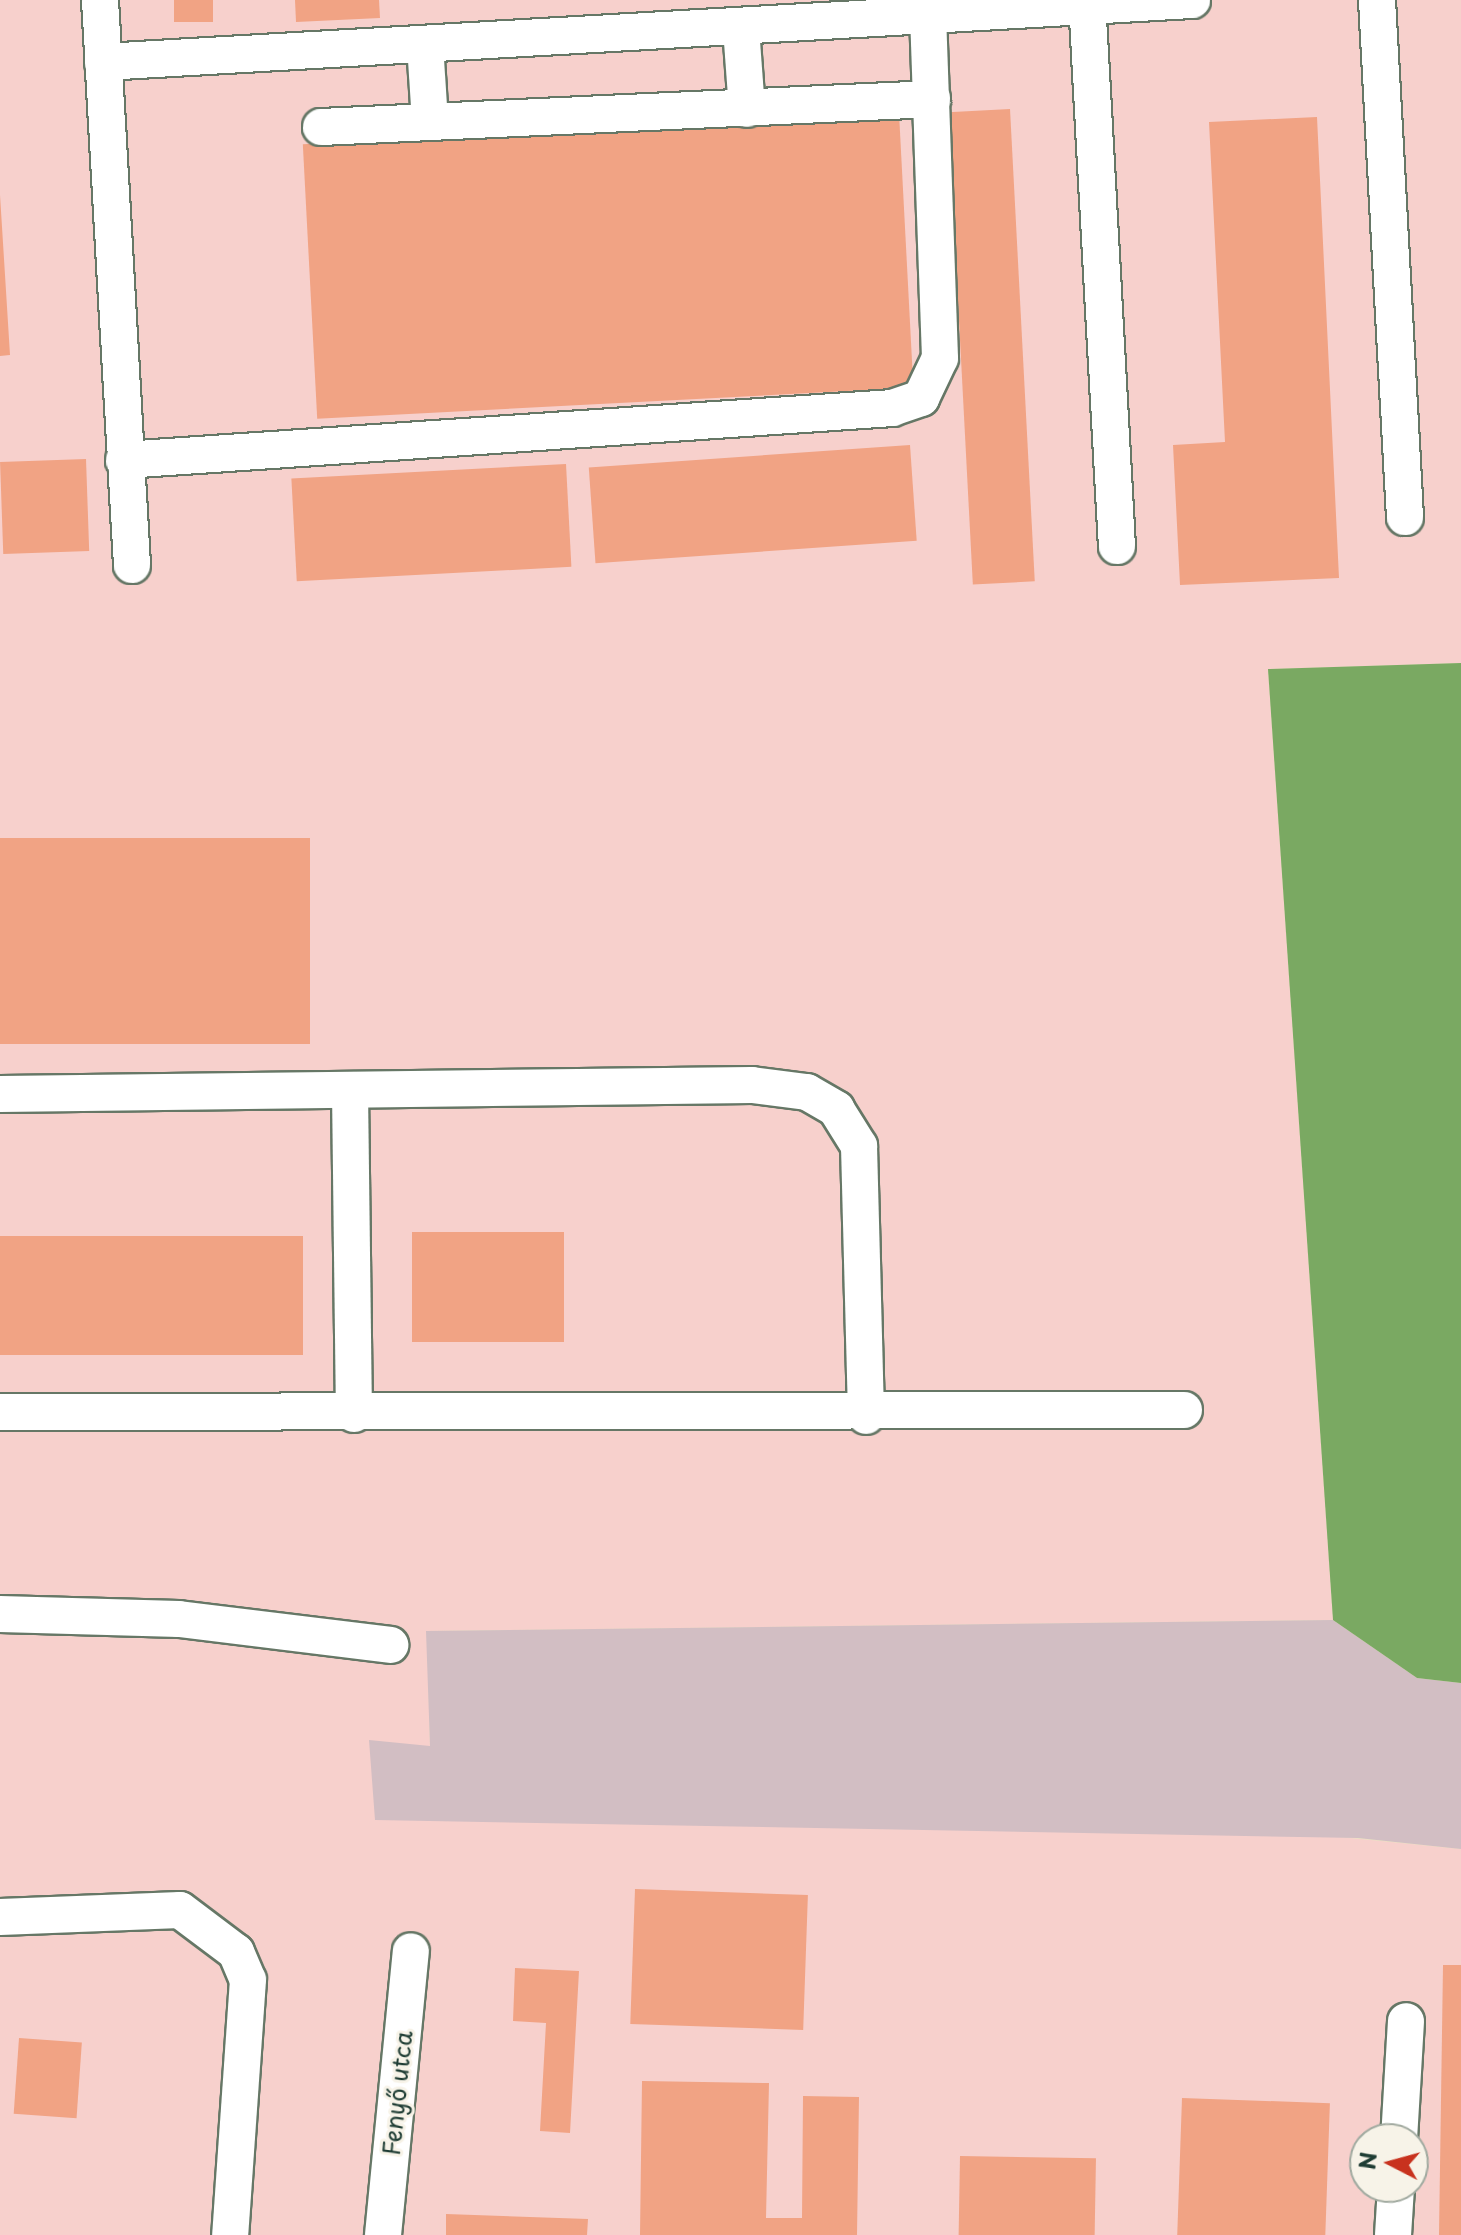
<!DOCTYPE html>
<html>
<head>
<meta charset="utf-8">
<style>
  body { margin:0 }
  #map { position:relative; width:1461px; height:2235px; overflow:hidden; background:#eae3c3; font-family:"Playpen Sans",sans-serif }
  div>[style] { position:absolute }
  .built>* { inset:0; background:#f7d0cc }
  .industrial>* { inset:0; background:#d2bec3 }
  .forest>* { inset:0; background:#7aa962 }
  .building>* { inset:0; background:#f1a384; transform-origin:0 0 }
  .roads { filter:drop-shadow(2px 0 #676) drop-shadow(-2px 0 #676) drop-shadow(0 2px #676) drop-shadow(0 -2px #676) }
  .minor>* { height:36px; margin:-18px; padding:0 18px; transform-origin:18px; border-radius:18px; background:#fff }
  span { translate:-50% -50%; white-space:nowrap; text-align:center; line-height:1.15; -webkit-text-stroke:6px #f7f3e8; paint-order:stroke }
  .street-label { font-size:24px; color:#1f3d34 }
  .north { position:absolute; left:1349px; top:2123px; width:80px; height:80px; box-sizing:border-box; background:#f7f3e8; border:2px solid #a1aaa0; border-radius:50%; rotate:276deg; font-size:22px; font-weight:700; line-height:32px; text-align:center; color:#1f3d34 }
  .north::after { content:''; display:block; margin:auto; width:28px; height:36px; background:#c8321e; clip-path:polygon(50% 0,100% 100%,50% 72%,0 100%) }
</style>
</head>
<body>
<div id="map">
  <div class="built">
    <div style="clip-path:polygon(evenodd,0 0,1461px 0,1461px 663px,1268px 669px,1333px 1620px,427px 1631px,430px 1747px,369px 1741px,1461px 1849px,1461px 2235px,0 2235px,0 0,1365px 2139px,1413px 2139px,1413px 2187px,1365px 2187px,1365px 2139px)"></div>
  </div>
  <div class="industrial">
    <div style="clip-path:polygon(1333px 1620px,1417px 1678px,1461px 1683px,1461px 1849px,1358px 1838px,375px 1820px,369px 1740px,430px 1746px,426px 1631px)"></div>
  </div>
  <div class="forest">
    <div style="clip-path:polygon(1461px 663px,1461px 1683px,1417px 1678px,1333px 1620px,1268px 669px)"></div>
  </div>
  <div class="building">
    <div style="left:174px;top:0;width:39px;height:22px"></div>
    <div style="clip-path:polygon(295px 0,379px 0,380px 18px,296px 22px)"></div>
    <div style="left:1010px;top:109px;width:473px;height:62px;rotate:87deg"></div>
    <div style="left:899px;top:113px;width:275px;height:597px;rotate:87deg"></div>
    <div style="clip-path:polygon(1317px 117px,1339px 578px,1180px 585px,1173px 445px,1225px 442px,1209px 122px)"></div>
    <div style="clip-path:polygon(0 195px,10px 355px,0 356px)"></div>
    <div style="left:910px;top:445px;width:96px;height:322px;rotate:86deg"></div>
    <div style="left:86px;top:459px;width:92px;height:86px;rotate:88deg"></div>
    <div style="left:566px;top:464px;width:103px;height:275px;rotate:87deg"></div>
    <div style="left:310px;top:838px;width:206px;height:310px;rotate:90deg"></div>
    <div style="left:412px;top:1232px;width:152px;height:110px"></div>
    <div style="left:303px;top:1236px;width:119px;height:303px;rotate:90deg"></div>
    <div style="left:635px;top:1889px;width:173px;height:135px;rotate:2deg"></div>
    <div style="clip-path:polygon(1443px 1965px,1461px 1965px,1461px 2235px,1439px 2235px)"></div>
    <div style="clip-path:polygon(515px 1968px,579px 1971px,570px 2133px,540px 2131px,546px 2023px,513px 2021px)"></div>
    <div style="left:19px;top:2038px;width:63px;height:76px;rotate:4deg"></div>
    <div style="clip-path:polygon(642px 2081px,769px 2083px,766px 2218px,802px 2218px,803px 2096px,859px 2097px,857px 2235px,640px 2235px)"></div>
    <div style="left:1182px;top:2098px;width:148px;height:137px;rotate:2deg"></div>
    <div style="left:960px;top:2156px;width:136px;height:79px;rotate:1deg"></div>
    <div style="clip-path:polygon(446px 2214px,588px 2219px,587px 2235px,446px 2235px)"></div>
  </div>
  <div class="roads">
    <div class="minor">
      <div style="left:100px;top:0;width:566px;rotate:86.76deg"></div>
      <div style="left:1087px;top:0;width:547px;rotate:86.86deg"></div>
      <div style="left:1377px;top:0;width:518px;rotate:86.9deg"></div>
      <div style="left:741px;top:28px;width:81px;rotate:85.8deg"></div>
      <div style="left:425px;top:44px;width:77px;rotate:86.3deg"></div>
      <div style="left:103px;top:62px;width:1091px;rotate:-3.26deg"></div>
      <div style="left:321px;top:127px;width:612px;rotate:-2.62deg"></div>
      <div style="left:124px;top:460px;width:770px;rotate:-3.87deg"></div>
      <div style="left:892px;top:408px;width:31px;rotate:-19deg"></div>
      <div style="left:921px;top:398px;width:44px;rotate:-64.6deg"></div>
      <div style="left:940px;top:358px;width:347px;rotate:-92deg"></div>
      <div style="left:350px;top:1090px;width:324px;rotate:89.3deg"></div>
      <div style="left:0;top:1094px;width:752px;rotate:-0.69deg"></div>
      <div style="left:752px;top:1085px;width:55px;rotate:7.3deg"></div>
      <div style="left:807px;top:1092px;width:34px;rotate:30deg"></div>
      <div style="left:836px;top:1109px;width:44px;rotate:58.1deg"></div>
      <div style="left:859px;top:1146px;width:270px;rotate:88.5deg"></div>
      <div style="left:0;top:1412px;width:1184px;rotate:-0.1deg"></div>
      <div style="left:0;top:1614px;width:179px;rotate:1.6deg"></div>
      <div style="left:179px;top:1619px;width:213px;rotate:7deg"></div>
      <div style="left:0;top:1917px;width:180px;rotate:-2.2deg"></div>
      <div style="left:180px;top:1910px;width:70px;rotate:36.9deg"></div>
      <div style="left:236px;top:1952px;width:30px;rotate:67deg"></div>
      <div style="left:248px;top:1980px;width:256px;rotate:94deg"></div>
      <div style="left:1399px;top:2139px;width:118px;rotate:-86.6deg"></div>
      <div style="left:383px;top:2235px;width:285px;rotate:-84.4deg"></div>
      <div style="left:1393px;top:2235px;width:48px;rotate:-86.4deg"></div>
    </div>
  </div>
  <div class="street-label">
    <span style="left:397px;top:2093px;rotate:-84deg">Fenyő utca</span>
  </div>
  <div class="north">N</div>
</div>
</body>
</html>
